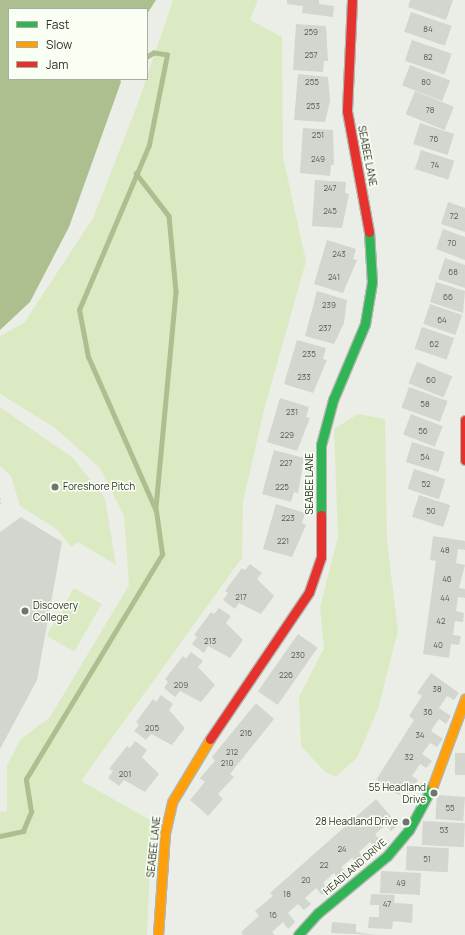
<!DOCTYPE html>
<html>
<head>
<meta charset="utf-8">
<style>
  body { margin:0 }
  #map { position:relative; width:465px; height:935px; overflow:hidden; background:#ebeee7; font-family:Manrope,sans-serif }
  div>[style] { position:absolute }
  .green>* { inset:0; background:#dbeac3; transform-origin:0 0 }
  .water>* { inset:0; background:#adbf8f }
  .stream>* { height:4.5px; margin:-2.25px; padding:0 2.25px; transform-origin:2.25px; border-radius:2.25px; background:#adbf8f }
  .building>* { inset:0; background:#d3d5cf; transform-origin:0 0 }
  .path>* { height:2.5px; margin-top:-1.25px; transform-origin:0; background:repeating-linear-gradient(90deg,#d7d8d5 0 2px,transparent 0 4px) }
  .roads { filter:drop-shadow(1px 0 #b3b6b1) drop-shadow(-1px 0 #b3b6b1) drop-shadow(0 1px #b3b6b1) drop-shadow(0 -1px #b3b6b1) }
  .fast>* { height:9px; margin:-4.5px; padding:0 4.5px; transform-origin:4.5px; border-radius:4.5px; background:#30b455 }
  .slow>* { height:9px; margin:-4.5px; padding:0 4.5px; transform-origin:4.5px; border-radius:4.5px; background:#ff9f0a }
  .jam>* { height:9px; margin:-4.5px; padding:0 4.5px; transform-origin:4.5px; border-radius:4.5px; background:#e5322d }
  .dots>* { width:11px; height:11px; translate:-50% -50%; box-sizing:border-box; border:2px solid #f9fff2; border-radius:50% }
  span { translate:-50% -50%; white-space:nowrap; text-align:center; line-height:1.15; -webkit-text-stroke:3px #f9fff2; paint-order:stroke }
  .number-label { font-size:8px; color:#5a5c56 }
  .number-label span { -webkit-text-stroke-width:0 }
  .street-label { font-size:10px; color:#2f312c }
  .poi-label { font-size:10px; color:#2f312c }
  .left { translate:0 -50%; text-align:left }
  .right { translate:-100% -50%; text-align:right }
  .legend { position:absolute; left:8px; top:8px; width:140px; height:72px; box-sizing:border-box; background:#f9fff2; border:1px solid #a8ada3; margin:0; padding:5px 7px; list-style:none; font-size:12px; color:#2f312c }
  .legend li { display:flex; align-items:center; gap:8px; height:20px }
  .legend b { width:20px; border:1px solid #a8ada3 }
</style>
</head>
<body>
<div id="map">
  <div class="green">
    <div style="clip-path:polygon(173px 0,258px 0,250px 20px,282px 37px,283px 157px,306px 261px,264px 410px,243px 502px,242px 558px,81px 781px,152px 821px,147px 935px,0 935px,0 812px,7px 811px,7px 765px,20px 740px,50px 717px,129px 585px,124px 516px,100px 468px,55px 428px,0 394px,0 336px,24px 323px,93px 218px,138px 103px)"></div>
    <div style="clip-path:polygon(0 407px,73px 458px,105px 498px,116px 565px,78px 542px,71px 547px,58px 530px,20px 506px,11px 476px,0 466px)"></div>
    <div style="clip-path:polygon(358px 414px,385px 419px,387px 541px,398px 631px,378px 709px,357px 758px,335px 777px,324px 771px,301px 746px,299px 697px,324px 648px,320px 607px,338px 537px,334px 429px)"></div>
    <div style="left:74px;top:588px;width:32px;height:55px;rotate:30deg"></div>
  </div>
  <div class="water">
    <div style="clip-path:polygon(0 0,156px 0,147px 14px,147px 9px,9px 9px,9px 79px,120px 79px,121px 82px,69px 227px,30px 302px,0 330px)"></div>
  </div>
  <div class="stream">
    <div style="left:136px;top:173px;width:54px;rotate:52.5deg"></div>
    <div style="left:169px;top:216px;width:76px;rotate:84.7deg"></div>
    <div style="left:176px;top:292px;width:218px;rotate:95.3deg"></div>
    <div style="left:0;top:836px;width:24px;rotate:-12deg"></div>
    <div style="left:23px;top:831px;width:21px;rotate:-67deg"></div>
    <div style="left:31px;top:812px;width:33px;rotate:-99deg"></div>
    <div style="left:26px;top:779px;width:263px;rotate:-58.8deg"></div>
    <div style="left:162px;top:554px;width:43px;rotate:-97.9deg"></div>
    <div style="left:156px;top:511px;width:168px;rotate:-113.8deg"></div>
    <div style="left:88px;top:357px;width:48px;rotate:-100.8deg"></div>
    <div style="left:79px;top:310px;width:179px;rotate:-67deg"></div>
    <div style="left:149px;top:145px;width:92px;rotate:-78.7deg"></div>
    <div style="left:167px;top:55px;width:13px;rotate:-171deg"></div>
    <div style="left:154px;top:53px;width:8px;rotate:150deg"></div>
  </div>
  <div class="building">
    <div style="clip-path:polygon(287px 0,319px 0,319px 4px,334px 6px,333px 17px,302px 13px,303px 6px,287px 4px)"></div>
    <div style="clip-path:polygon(410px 0,453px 0,446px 20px,408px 7px)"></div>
    <div style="left:411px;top:12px;width:43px;height:21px;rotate:19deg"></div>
    <div style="clip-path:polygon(296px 24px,326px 26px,328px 61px,324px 61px,323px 72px,293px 70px)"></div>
    <div style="left:412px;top:40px;width:42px;height:22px;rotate:19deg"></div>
    <div style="left:410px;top:65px;width:43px;height:22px;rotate:21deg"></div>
    <div style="clip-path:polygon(298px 74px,328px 77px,330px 101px,325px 122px,294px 120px)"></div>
    <div style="left:415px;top:91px;width:42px;height:25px;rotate:22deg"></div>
    <div style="left:420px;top:123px;width:36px;height:22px;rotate:18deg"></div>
    <div style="clip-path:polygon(303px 128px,333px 130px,334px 165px,331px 165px,330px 176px,300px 173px)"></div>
    <div style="left:421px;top:150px;width:35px;height:20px;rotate:18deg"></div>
    <div style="clip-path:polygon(315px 180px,346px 182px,345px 193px,349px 194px,342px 228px,312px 226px)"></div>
    <div style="clip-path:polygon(448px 202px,465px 208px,465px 232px,441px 224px)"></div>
    <div style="clip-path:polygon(443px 229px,465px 237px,465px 260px,436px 249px)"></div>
    <div style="clip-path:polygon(327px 240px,356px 249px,353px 259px,357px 260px,343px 293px,314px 284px)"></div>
    <div style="clip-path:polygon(445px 258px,465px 265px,465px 288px,438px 279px)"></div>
    <div style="clip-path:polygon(436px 282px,465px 291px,463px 313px,430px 302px)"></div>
    <div style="clip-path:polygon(317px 291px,347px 300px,344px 323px,334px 344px,305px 336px)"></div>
    <div style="left:430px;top:304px;width:34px;height:21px;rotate:19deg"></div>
    <div style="left:422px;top:327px;width:34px;height:23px;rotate:19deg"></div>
    <div style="clip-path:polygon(297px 340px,326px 348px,323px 359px,327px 360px,313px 393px,284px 384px)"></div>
    <div style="left:417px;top:362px;width:38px;height:23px;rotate:22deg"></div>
    <div style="left:409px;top:387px;width:41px;height:22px;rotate:20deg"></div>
    <div style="clip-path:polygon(280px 398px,309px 407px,306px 417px,310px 418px,297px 451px,267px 442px)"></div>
    <div style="left:411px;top:414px;width:34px;height:22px;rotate:21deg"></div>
    <div style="left:412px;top:442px;width:34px;height:21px;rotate:17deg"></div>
    <div style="clip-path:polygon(274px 450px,304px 458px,298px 493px,294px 492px,291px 502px,262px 494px)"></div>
    <div style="left:414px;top:469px;width:33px;height:21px;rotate:18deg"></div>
    <div style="left:419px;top:495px;width:33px;height:23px;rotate:18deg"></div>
    <div style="clip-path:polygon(276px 504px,305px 513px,302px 523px,306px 525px,292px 557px,263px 549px)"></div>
    <div style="clip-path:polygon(21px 517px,62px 542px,37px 680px,0 749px,0 532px)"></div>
    <div style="clip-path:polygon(433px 536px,465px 541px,465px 550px,458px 549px,456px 563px,465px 565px,459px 588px,465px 589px,465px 598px,458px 597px,456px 611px,464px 613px,463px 622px,455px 621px,453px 635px,461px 636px,459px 645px,451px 644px,449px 658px,423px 654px,436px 561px,430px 560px)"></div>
    <div style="clip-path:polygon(250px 564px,262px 573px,257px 579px,274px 596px,261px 614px,239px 603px,235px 609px,223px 600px,228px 593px,225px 591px,242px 568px,245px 570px)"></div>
    <div style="clip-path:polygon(219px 608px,231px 616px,226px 623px,243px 640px,230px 658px,208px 646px,204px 653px,192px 644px,197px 637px,194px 635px,211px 612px,214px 614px)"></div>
    <div style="left:298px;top:634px;width:24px;height:70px;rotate:35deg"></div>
    <div style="clip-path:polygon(191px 652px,203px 661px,198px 667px,215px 685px,201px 702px,180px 691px,175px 697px,164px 688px,168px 682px,165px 679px,183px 656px,186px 659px)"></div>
    <div style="clip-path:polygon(431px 673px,459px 693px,454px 700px,447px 696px,439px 708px,451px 716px,446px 724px,439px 719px,431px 731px,443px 739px,437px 747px,430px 743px,422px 754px,432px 761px,426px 768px,420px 764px,412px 776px,418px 780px,413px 788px,406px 783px,399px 795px,376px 780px,414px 720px,409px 716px,422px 696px,417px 693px)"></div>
    <div style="clip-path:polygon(161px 695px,173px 704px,169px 710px,185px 728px,172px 745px,151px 734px,146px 740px,134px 731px,139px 725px,136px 722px,153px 699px,156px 702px)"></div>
    <div style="clip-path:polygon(256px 703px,274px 719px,230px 774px,234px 777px,218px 794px,223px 799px,208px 816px,190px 800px,205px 782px,200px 778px,215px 761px,212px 757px)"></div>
    <div style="clip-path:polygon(135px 741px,147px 750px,142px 757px,159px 774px,145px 792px,124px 780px,119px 786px,108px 778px,113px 771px,109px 769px,127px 746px,130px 748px)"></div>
    <div style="left:455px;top:753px;width:10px;height:22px"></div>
    <div style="left:437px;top:795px;width:28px;height:24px;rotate:4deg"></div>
    <div style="clip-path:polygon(376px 799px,398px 825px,391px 831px,386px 825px,375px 834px,382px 843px,375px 849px,370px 842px,359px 852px,364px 858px,357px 864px,352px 858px,341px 867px,346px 873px,339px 880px,334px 873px,323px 883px,329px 889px,322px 895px,316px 888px,305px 898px,311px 904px,304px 910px,298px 904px,288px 913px,295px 922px,288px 929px,283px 922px,272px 932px,275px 935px,243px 935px,241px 932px,259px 916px,255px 911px,273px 896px,270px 893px)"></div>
    <div style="left:423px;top:821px;width:42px;height:24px;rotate:3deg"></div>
    <div style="left:407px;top:846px;width:42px;height:24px;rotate:3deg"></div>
    <div style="left:381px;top:871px;width:40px;height:22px;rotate:3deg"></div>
    <div style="clip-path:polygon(371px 894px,395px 895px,394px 903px,413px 904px,412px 923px,393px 921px,392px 929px,368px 928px,369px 917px,379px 917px,379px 905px,370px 905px)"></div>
    <div style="clip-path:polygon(332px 922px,356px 924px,356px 932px,375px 935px,331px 933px)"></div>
  </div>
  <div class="path">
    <div style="left:0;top:498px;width:6px;rotate:90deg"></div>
  </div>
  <div class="roads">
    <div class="fast">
      <div style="left:321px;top:515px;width:70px;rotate:-90deg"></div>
      <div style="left:321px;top:445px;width:47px;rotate:-75.1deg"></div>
      <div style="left:333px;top:400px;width:82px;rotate:-67.2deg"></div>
      <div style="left:365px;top:324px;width:43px;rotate:-80.5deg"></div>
      <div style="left:372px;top:282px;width:50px;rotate:-93.4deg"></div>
      <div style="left:298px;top:935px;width:30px;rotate:-48deg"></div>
      <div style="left:318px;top:913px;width:89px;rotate:-39.6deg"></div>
      <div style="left:387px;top:856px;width:34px;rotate:-50deg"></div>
      <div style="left:409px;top:830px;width:51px;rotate:-61.9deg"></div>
    </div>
    <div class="slow">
      <div style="left:433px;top:785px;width:92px;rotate:-69.6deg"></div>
      <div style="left:158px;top:935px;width:102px;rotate:-86.1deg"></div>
      <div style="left:165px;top:833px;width:32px;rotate:-77deg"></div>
      <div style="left:172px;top:802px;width:74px;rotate:-58.9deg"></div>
    </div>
    <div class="jam">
      <div style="left:352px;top:0;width:111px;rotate:92.6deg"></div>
      <div style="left:347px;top:111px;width:123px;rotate:79.7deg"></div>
      <div style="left:465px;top:420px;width:40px;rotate:90deg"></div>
      <div style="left:210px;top:739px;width:177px;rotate:-56deg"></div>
      <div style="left:309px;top:592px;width:37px;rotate:-71deg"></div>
      <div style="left:321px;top:557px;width:42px;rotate:-90deg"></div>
    </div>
  </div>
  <div class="dots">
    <div style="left:55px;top:487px;background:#71736d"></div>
    <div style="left:25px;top:611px;background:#71736d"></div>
    <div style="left:434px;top:793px;background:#71736d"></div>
    <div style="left:406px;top:822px;background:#71736d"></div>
  </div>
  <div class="number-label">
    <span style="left:428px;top:29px">84</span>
    <span style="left:311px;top:32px">259</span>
    <span style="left:311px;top:55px">257</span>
    <span style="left:428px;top:57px">82</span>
    <span style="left:312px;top:82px">255</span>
    <span style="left:426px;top:82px">80</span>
    <span style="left:313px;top:106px">253</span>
    <span style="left:430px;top:110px">78</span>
    <span style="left:318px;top:135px">251</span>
    <span style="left:434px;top:139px">76</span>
    <span style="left:318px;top:159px">249</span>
    <span style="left:435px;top:165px">74</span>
    <span style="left:330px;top:188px">247</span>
    <span style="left:330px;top:211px">245</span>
    <span style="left:454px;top:216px">72</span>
    <span style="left:452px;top:243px">70</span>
    <span style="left:339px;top:254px">243</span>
    <span style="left:453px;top:272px">68</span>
    <span style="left:334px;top:277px">241</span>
    <span style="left:448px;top:297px">66</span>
    <span style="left:329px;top:305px">239</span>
    <span style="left:442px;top:320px">64</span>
    <span style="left:325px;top:328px">237</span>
    <span style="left:434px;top:344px">62</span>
    <span style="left:309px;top:354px">235</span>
    <span style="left:304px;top:377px">233</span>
    <span style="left:431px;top:380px">60</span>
    <span style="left:425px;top:404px">58</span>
    <span style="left:292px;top:412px">231</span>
    <span style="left:423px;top:431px">56</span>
    <span style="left:287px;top:435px">229</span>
    <span style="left:425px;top:457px">54</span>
    <span style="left:286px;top:463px">227</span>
    <span style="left:426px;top:484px">52</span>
    <span style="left:282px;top:487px">225</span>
    <span style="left:431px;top:511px">50</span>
    <span style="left:288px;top:518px">223</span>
    <span style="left:283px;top:541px">221</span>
    <span style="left:445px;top:550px">48</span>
    <span style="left:447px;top:579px">46</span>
    <span style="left:241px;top:597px">217</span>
    <span style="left:445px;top:598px">44</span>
    <span style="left:441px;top:621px">42</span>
    <span style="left:210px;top:641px">213</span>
    <span style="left:438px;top:645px">40</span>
    <span style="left:298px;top:655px">230</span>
    <span style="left:286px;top:675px">226</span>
    <span style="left:181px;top:685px">209</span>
    <span style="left:437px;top:689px">38</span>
    <span style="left:428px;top:712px">36</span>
    <span style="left:152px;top:728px">205</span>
    <span style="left:246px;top:733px">216</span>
    <span style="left:420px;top:735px">34</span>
    <span style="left:232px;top:752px">212</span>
    <span style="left:409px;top:757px">32</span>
    <span style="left:227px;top:763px">210</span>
    <span style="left:125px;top:774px">201</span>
    <span style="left:450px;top:808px">55</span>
    <span style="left:444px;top:830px">53</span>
    <span style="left:342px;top:849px">24</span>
    <span style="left:427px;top:859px">51</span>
    <span style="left:324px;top:865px">22</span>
    <span style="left:306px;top:880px">20</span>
    <span style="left:401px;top:883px">49</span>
    <span style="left:287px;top:894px">18</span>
    <span style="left:387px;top:904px">47</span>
    <span style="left:273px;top:915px">16</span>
  </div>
  <div class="street-label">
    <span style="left:367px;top:156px;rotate:79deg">SEABEE LANE</span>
    <span style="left:310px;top:484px;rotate:-90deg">SEABEE LANE</span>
    <span style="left:154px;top:847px;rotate:-84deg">SEABEE LANE</span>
    <span style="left:355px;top:867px;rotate:-41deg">HEADLAND DRIVE</span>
  </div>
  <div class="poi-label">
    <span class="left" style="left:63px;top:487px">Foreshore Pitch</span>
    <span class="left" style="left:33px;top:611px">Discovery<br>College</span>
    <span class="right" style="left:426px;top:793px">55 Headland<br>Drive</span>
    <span class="right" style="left:398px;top:822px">28 Headland Drive</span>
  </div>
  <ul class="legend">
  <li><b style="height:5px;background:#30b455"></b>Fast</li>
  <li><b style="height:5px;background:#ff9f0a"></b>Slow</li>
  <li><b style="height:5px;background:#e5322d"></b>Jam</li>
  </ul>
</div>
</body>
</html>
